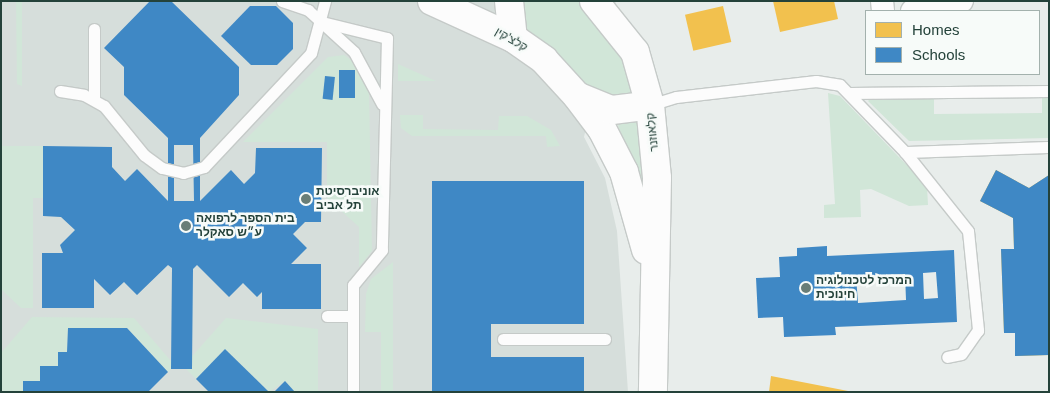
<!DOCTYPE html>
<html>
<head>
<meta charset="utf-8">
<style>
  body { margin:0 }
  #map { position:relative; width:1050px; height:393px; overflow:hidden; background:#e8edeb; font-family:Helvetica,"Noto Sans Hebrew",sans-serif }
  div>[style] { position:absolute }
  .built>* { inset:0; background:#d6dedb }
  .green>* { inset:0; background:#d1e6d8 }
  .homes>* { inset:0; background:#f2c14e; transform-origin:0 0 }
  .schools>* { inset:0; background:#3f88c5; transform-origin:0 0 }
  .roads { filter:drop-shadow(1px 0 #c5cac8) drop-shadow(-1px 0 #c5cac8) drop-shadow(0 1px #c5cac8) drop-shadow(0 -1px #c5cac8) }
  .service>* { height:11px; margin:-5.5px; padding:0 5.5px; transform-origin:5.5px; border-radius:5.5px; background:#fcfcfc }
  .minor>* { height:22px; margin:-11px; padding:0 11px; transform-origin:11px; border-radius:11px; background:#fcfcfc }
  .tertiary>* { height:28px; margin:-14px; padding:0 14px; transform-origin:14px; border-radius:14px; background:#fcfcfc }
  .dots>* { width:14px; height:14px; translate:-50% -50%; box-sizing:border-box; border:2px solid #f7fbf9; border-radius:50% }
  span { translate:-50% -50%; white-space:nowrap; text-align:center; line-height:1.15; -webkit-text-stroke:5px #f7fbf9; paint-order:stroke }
  .street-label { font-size:12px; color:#24423a }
  .poi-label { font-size:12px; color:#24423a; font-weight:700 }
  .left { translate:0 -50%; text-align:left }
  .frame { position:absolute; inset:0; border:2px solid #24423a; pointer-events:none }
  .legend { position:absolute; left:865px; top:10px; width:175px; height:65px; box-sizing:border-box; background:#f7fbf9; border:1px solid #a3b1ad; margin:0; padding:6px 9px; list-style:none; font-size:15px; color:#24423a }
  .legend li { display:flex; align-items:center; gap:10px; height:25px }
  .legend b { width:25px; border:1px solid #a3b1ad }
</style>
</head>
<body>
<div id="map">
  <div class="built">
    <div style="clip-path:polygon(1px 1px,616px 1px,584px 137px,605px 178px,617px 231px,628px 392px,1px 392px)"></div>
  </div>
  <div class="green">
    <div style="clip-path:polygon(16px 1px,22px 1px,22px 86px,17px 84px)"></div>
    <div style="clip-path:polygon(517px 1px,585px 1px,609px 25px,634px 87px,626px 99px,590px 92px,517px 26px)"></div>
    <div style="clip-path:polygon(344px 55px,355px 63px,369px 92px,372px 251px,359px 267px,359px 227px,327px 198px,327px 142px,243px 142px,328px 57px)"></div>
    <div style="clip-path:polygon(398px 64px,436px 81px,398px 81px)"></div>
    <div style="clip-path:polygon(828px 93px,840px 96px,927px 186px,928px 205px,909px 206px,871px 189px,860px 190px,861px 217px,824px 218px,824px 205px,835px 204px)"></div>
    <div style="clip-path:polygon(872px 97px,934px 98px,934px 114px,1042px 113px,1042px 98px,1049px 98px,1049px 138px,909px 141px,868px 101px)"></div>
    <div style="clip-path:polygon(400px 115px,423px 115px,423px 129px,498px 130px,499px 116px,527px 116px,551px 130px,560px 146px,547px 147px,546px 136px,412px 136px,401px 128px)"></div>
    <div style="clip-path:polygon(638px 117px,645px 195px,618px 126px,620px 120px)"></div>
    <div style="clip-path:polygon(1px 146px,43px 146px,43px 198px,33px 198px,33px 308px,21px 308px,2px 290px)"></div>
    <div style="clip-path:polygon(393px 262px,393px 392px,381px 392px,381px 332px,365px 332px,366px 294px,371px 279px)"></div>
    <div style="clip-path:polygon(32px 317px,134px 318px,171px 361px,171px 369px,168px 372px,127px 328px,68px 328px,67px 352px,58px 366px,40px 366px,40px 381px,23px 381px,23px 392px,1px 392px,1px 353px)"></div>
    <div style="clip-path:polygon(226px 318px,318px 329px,318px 392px,295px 392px,285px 381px,269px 392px,225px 349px,196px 379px,187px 370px,187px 362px)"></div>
  </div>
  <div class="homes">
    <div style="clip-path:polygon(773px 1px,834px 1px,838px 19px,780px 32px)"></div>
    <div style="left:723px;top:6px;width:37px;height:39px;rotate:77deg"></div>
    <div style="clip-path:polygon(996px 170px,1029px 188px,1049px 175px,1049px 355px,1015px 356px,1015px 333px,1004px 333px,1001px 249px,1014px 249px,1013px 218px,980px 201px)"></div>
    <div style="clip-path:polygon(771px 376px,848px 391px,848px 392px,769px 392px)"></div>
  </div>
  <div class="schools">
    <div style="clip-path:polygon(evenodd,150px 1px,171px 1px,239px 67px,239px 95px,200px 138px,200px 201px,231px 170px,244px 184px,255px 173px,256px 148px,322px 148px,321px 222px,305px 222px,293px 234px,307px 248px,291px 264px,321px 264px,321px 309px,262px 309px,262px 292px,257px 297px,243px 283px,229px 297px,197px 265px,193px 269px,192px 369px,171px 369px,172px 268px,168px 265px,137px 295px,124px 282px,110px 295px,94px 279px,94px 308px,42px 308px,42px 253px,63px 253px,60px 245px,75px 230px,61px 217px,43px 216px,43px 146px,112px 147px,112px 167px,125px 181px,137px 169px,168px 201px,168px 138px,124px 95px,124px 67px,104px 48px,150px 1px,174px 145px,193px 145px,194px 201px,174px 201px,174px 145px)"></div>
    <div style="clip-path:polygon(250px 6px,276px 6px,293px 23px,293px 49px,277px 65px,251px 65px,221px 36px)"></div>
    <div style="left:339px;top:70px;width:16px;height:28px"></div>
    <div style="left:325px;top:76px;width:10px;height:23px;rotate:6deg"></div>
    <div style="clip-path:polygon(996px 170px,1029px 188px,1049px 175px,1049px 355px,1015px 356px,1015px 333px,1004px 333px,1001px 249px,1014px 249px,1013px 218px,980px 201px)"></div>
    <div style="clip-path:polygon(432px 181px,584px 181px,584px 324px,491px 324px,491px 357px,584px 357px,584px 392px,432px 392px)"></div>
    <div style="clip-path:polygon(evenodd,827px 246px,827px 256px,954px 250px,957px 322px,835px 327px,836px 335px,784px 337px,783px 317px,758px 318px,756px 278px,780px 277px,779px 257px,797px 256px,797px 248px,827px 246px,936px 272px,938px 298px,924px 299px,923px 273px,936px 272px,827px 246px,905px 274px,906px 300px,858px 303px,856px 276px,905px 274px)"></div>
    <div style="clip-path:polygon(68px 328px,127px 328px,168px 372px,148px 392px,23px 392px,23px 381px,40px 381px,40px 366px,58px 366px,58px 352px,67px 352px)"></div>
    <div style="clip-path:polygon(225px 349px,269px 392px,209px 392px,196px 379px)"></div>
    <div style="clip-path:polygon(285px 381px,295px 392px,274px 392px)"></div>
  </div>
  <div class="roads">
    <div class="service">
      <div style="left:282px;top:1px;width:28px;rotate:19deg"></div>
      <div style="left:308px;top:10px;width:62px;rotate:42.4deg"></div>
      <div style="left:354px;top:52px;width:59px;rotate:61.7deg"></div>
      <div style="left:322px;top:22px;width:67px;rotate:13.8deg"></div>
      <div style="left:387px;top:38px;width:212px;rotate:91.4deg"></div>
      <div style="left:382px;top:250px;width:45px;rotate:129.6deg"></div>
      <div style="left:353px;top:285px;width:107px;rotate:90deg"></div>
      <div style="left:94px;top:29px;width:70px;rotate:90deg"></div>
      <div style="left:60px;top:91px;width:24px;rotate:9deg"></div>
      <div style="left:84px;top:95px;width:23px;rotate:29deg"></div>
      <div style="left:104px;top:106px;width:63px;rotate:50.8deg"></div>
      <div style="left:144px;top:155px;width:22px;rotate:36deg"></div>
      <div style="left:162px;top:168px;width:22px;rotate:13deg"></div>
      <div style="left:183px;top:173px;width:22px;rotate:-16deg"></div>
      <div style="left:204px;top:167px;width:156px;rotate:-46.8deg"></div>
      <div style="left:311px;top:53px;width:54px;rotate:-74.9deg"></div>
      <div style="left:849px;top:93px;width:200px;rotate:-0.6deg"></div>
      <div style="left:650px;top:105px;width:27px;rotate:-17deg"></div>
      <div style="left:676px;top:97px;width:141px;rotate:-6.5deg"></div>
      <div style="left:816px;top:81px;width:24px;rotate:9deg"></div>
      <div style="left:840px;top:85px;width:93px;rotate:45.9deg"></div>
      <div style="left:905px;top:152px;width:101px;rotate:51.4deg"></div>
      <div style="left:968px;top:231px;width:100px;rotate:84.2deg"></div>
      <div style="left:978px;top:330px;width:29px;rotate:125deg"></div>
      <div style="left:961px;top:354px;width:14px;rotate:168deg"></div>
      <div style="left:905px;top:152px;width:144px;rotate:-2deg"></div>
      <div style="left:327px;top:316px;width:26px"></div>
      <div style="left:503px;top:339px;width:102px"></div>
    </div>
    <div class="minor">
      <div style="left:882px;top:1px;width:10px;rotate:84deg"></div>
      <div style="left:912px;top:11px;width:51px;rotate:-11.3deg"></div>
    </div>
    <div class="tertiary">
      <div style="left:432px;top:1px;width:89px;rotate:24.6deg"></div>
      <div style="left:513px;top:38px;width:38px;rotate:35deg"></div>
      <div style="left:544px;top:60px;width:49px;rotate:47.5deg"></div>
      <div style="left:577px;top:96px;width:41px;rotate:52.9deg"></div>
      <div style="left:602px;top:129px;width:48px;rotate:62.9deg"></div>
      <div style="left:624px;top:172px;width:81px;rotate:74.2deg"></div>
      <div style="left:509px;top:1px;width:37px;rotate:84deg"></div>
      <div style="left:594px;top:1px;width:65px;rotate:51.2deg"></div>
      <div style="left:635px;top:52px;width:55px;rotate:74.2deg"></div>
      <div style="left:650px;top:105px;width:73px;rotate:84.5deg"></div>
      <div style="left:657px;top:178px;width:214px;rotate:91.1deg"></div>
      <div style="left:579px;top:97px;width:35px;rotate:22deg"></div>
      <div style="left:612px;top:110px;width:38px;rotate:-7deg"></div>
    </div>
  </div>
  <div class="dots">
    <div style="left:306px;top:199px;background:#697e78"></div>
    <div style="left:186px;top:226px;background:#697e78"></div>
    <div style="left:806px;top:288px;background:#697e78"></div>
  </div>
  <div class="street-label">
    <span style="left:511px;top:40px;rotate:30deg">קלצ'קין</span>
    <span style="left:653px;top:132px;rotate:-96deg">קלאוזנר</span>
  </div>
  <div class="poi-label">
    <span class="left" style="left:316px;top:199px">אוניברסיטת<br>תל אביב</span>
    <span class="left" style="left:196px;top:226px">בית הספר לרפואה<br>ע״ש סאקלר</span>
    <span class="left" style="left:816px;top:288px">המרכז לטכנולוגיה<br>חינוכית</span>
  </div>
  <div class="frame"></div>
  <ul class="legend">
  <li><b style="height:14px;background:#f2c14e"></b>Homes</li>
  <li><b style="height:14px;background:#3f88c5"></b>Schools</li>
  </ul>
</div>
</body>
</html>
